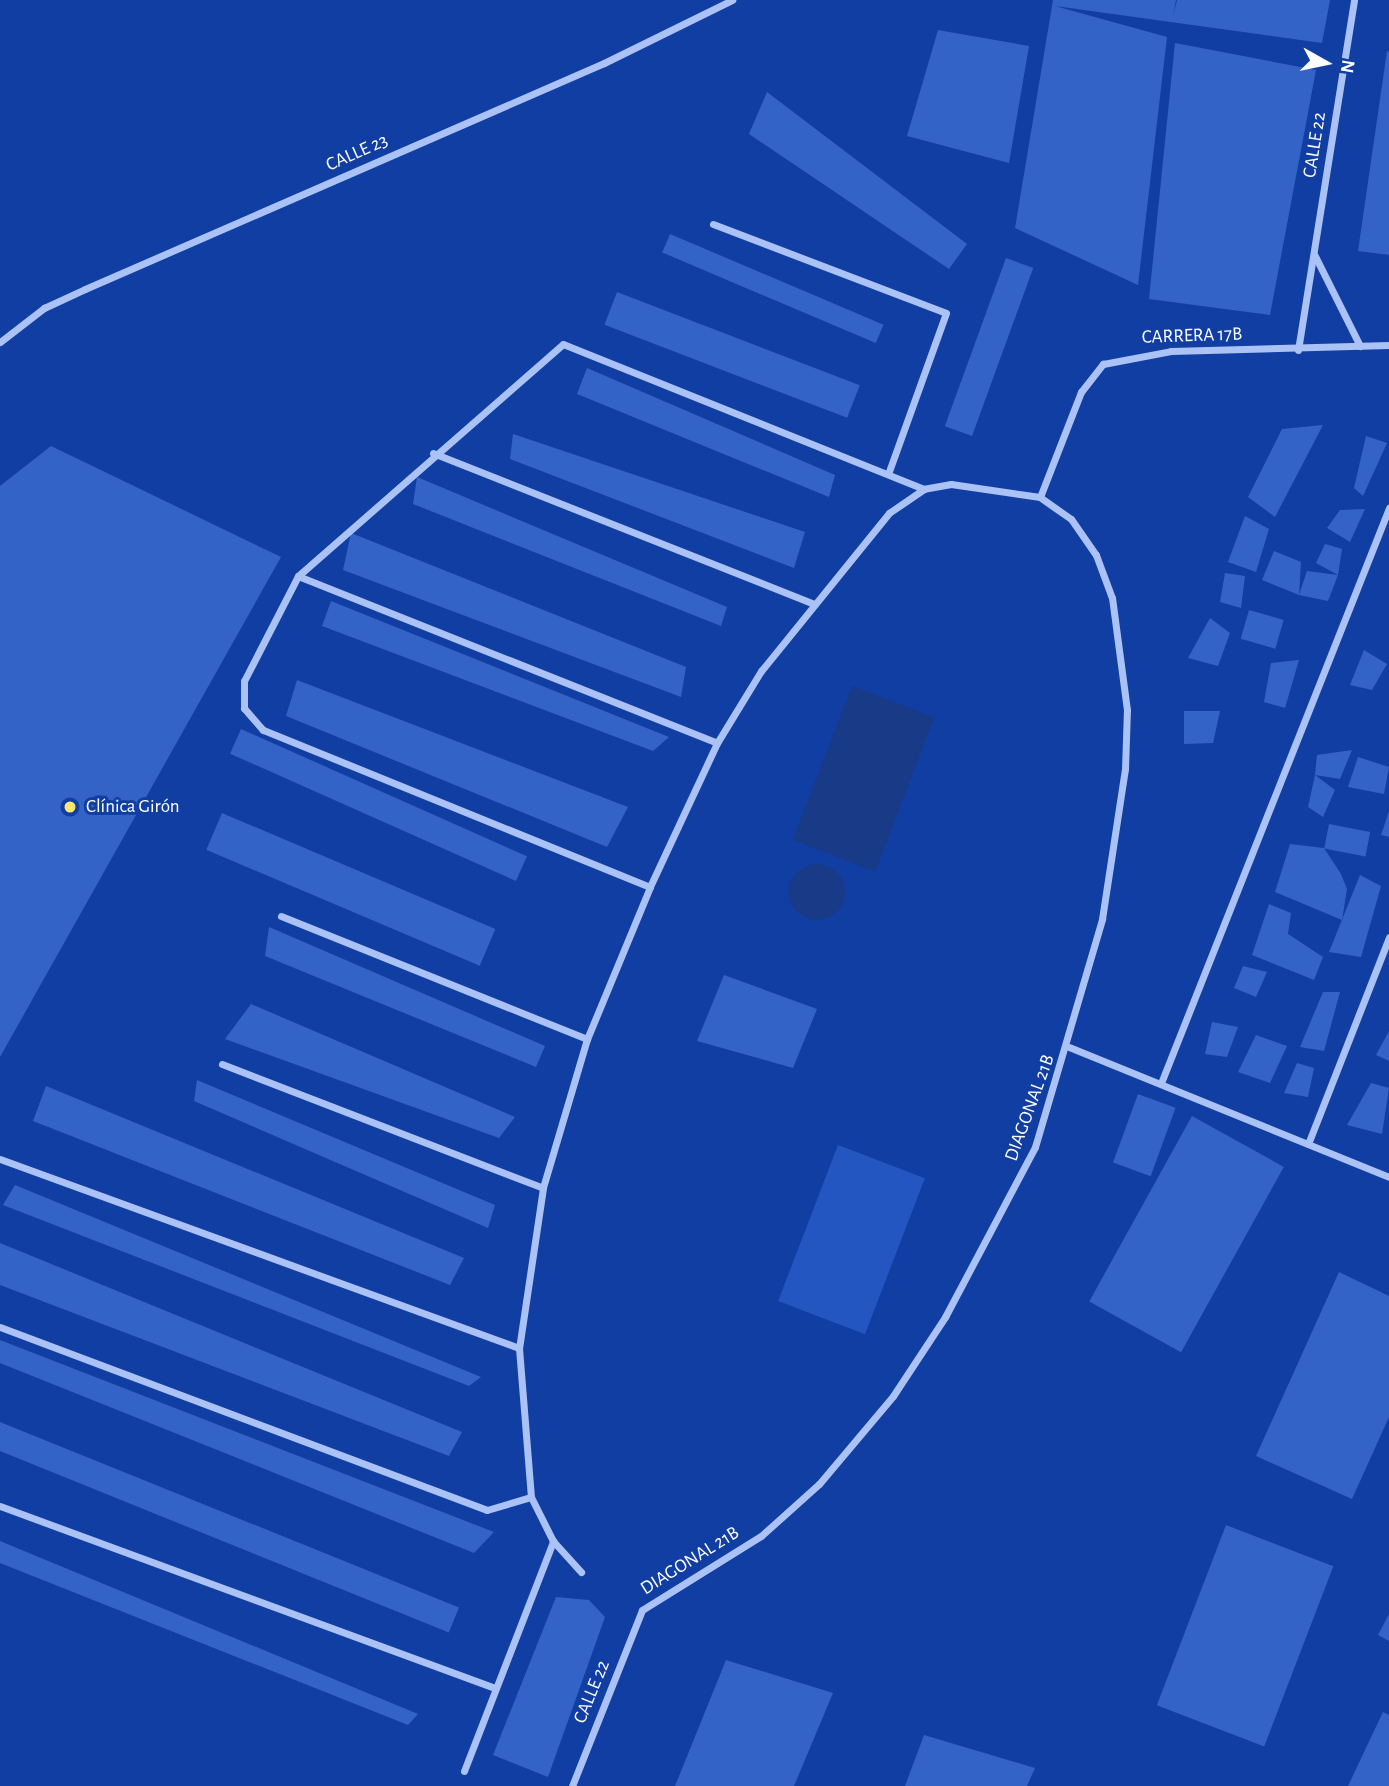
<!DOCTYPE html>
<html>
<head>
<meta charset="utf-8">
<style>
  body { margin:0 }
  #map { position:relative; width:1389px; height:1786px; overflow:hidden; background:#113ea2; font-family:"Alegreya Sans",sans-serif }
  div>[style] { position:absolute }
  .green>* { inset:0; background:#2356c0; transform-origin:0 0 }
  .water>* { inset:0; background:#183a87; transform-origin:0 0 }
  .round { border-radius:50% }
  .building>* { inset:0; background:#3463c7; transform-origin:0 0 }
  .minor>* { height:7px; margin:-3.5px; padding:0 3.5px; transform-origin:3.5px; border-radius:3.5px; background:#aac2f5 }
  .dots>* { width:19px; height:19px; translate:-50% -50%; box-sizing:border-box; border:4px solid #113ea2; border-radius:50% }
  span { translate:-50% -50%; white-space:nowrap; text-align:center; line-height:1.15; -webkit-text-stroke:6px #113ea2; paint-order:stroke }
  .street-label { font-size:19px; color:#fff }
  .poi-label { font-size:19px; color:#fff }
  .left { translate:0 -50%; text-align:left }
  .north { position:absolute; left:1291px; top:28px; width:70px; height:70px; -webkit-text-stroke:5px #113ea2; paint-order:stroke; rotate:99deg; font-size:19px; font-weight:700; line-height:28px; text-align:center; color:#fff }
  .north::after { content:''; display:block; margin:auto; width:24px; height:32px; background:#fff; clip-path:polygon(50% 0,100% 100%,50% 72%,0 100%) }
</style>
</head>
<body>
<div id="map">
  <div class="green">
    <div style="left:838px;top:1145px;width:93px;height:167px;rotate:21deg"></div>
  </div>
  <div class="water">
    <div style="left:852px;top:686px;width:88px;height:165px;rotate:21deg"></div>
    <div class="round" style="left:789px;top:864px;width:56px;height:56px"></div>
  </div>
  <div class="building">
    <div style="clip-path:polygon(1053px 0,1176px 0,1173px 16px,1177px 0,1330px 0,1322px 43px,1055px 6px,1167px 37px,1138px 285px,1015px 228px)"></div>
    <div style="clip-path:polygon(938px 30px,1029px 46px,1009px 163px,907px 136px)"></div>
    <div style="clip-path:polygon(1175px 43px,1316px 70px,1270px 315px,1149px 299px)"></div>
    <div style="clip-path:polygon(1387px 51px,1389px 52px,1389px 255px,1358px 251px)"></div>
    <div style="clip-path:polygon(767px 92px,967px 244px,949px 269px,749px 134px)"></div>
    <div style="left:670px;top:234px;width:232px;height:20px;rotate:23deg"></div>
    <div style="left:1006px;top:258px;width:29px;height:179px;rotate:20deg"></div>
    <div style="left:617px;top:292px;width:260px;height:35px;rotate:21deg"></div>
    <div style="clip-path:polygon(587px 368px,835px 475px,829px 497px,577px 394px)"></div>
    <div style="clip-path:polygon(1323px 425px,1275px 517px,1248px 497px,1282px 429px)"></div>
    <div style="clip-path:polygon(513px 434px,805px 532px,794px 568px,510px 459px)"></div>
    <div style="clip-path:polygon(1366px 436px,1387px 443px,1363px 496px,1354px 488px)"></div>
    <div style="clip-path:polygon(51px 446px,281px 557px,0 1057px,0 486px)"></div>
    <div style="clip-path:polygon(417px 477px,727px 607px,721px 626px,413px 504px)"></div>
    <div style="clip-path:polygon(1365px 509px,1350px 542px,1327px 528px,1340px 510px)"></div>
    <div style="clip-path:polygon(1245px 516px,1269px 529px,1256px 572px,1228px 562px)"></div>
    <div style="clip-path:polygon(351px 533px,686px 667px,681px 697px,343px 570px)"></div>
    <div style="clip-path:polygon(1325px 544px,1342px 549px,1338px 575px,1316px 563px)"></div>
    <div style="clip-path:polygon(1274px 551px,1301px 562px,1299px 595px,1262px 580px)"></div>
    <div style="clip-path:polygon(1307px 571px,1338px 575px,1328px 601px,1299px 595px)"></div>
    <div style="clip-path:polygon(1225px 573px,1245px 576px,1241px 608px,1220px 602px)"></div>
    <div style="clip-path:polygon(331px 601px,669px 737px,653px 751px,322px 626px)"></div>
    <div style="left:1249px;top:610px;width:36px;height:30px;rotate:16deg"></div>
    <div style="clip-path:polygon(1210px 618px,1230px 633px,1218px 666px,1188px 658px)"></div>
    <div style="clip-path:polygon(1364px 650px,1387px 664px,1372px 690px,1350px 685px)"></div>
    <div style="clip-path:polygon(1299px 660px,1285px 708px,1264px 702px,1271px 663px)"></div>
    <div style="clip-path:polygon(297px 680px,628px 807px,607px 847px,286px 716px)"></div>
    <div style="clip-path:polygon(1184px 711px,1220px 711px,1213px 743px,1184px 744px)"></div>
    <div style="left:241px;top:729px;width:313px;height:27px;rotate:24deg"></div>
    <div style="clip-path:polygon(1352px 750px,1340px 779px,1315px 775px,1317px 755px)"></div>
    <div style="clip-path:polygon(1358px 757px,1389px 767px,1384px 794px,1348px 787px)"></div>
    <div style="clip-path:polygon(1315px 775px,1335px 790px,1323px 817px,1308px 807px)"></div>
    <div style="clip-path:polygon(1389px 811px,1389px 837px,1381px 835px)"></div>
    <div style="left:222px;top:813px;width:297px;height:40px;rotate:23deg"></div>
    <div style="left:1329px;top:824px;width:42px;height:25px;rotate:11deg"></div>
    <div style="clip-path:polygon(1290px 844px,1324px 848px,1341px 874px,1347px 889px,1342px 920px,1275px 892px)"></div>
    <div style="clip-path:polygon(1360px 875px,1381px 886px,1361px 957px,1329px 952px)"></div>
    <div style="clip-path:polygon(1269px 904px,1291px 913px,1288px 934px,1323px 957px,1314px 980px,1252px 955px)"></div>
    <div style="clip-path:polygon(269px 927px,545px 1046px,536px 1067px,265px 956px)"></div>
    <div style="clip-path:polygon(1243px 966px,1267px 972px,1256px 997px,1234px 988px)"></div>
    <div style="clip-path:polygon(724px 975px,817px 1009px,793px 1068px,697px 1041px)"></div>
    <div style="clip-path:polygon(1323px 992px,1340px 992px,1324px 1051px,1300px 1047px)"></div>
    <div style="clip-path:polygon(251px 1004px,515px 1117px,499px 1138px,225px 1039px)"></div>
    <div style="clip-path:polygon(1212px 1022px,1238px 1027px,1227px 1057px,1205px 1054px)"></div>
    <div style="clip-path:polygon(1389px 1031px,1389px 1061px,1376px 1055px)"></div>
    <div style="clip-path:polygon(1256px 1035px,1287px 1046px,1270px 1083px,1238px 1072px)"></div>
    <div style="clip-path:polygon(1297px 1063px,1314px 1068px,1308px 1097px,1284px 1093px)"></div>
    <div style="clip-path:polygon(197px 1080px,495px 1205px,488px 1228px,194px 1101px)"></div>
    <div style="clip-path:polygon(1371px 1083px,1389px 1088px,1382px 1134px,1347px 1125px)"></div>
    <div style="clip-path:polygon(46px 1086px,464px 1258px,450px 1285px,33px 1121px)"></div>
    <div style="left:1138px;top:1094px;width:40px;height:73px;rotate:20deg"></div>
    <div style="left:1192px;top:1116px;width:105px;height:212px;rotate:29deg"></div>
    <div style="clip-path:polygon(15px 1185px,481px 1377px,469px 1386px,3px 1205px)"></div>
    <div style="clip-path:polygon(0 1243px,462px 1432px,449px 1456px,0 1285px)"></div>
    <div style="clip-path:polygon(1339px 1272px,1389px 1296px,1389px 1417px,1352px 1499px,1256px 1456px)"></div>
    <div style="clip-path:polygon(0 1340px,494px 1532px,474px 1553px,0 1363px)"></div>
    <div style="left:0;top:1422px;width:495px;height:27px;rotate:22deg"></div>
    <div style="left:1226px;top:1525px;width:115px;height:193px;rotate:21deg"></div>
    <div style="clip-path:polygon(0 1541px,418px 1714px,408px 1725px,0 1563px)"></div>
    <div style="clip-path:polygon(556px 1597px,589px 1600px,605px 1617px,548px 1777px,493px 1755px)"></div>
    <div style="clip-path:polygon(1389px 1614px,1389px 1641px,1378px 1635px)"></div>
    <div style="clip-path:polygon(726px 1660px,833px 1693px,794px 1786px,675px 1786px)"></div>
    <div style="clip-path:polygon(1383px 1712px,1389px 1715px,1389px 1786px,1348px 1786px)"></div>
    <div style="clip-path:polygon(924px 1735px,1035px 1768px,1027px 1786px,905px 1786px)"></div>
  </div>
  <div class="minor">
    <div style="left:713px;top:224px;width:249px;rotate:20.9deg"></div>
    <div style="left:946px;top:313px;width:168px;rotate:109.8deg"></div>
    <div style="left:1314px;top:254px;width:103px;rotate:63.4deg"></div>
    <div style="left:0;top:342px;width:56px;rotate:-37.7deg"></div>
    <div style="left:44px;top:308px;width:45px;rotate:-24.9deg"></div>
    <div style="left:85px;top:289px;width:566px;rotate:-23.53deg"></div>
    <div style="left:604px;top:63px;width:143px;rotate:-26.2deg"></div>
    <div style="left:1298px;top:350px;width:354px;rotate:-80.9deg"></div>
    <div style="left:433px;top:453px;width:408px;rotate:21.6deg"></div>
    <div style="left:1040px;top:497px;width:113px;rotate:-68.7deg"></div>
    <div style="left:1081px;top:392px;width:36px;rotate:-52deg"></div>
    <div style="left:1103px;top:364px;width:69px;rotate:-10.8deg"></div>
    <div style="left:1171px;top:351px;width:218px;rotate:-1.6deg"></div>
    <div style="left:298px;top:576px;width:352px;rotate:-41.2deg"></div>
    <div style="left:563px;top:344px;width:389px;rotate:21.9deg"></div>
    <div style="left:650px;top:887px;width:418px;rotate:-157.9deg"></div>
    <div style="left:263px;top:730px;width:29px;rotate:-131deg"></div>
    <div style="left:244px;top:708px;width:27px;rotate:-90deg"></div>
    <div style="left:244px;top:681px;width:118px;rotate:-62.8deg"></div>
    <div style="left:298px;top:576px;width:451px;rotate:21.7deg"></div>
    <div style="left:281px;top:916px;width:330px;rotate:21.9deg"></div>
    <div style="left:1069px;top:1047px;width:345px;rotate:22.1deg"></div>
    <div style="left:222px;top:1064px;width:344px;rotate:21.1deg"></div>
    <div style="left:1161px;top:1083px;width:619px;rotate:-68.37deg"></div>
    <div style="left:1308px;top:1144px;width:222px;rotate:-68.6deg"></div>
    <div style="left:0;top:1159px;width:552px;rotate:20.01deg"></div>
    <div style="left:0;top:1327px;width:520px;rotate:20.59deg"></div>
    <div style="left:487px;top:1510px;width:46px;rotate:-16.5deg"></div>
    <div style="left:0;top:1506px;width:527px;rotate:20.19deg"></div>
    <div style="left:464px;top:1771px;width:247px;rotate:-68.8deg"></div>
    <div style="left:572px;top:1786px;width:189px;rotate:-68.3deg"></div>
    <div style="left:642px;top:1610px;width:140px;rotate:-31.9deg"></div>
    <div style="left:761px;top:1536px;width:78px;rotate:-41.9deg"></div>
    <div style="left:819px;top:1484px;width:115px;rotate:-49.9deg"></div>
    <div style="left:893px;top:1396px;width:95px;rotate:-56.6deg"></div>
    <div style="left:945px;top:1317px;width:192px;rotate:-62.1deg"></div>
    <div style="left:1035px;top:1147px;width:238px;rotate:-73.6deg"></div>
    <div style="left:1102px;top:919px;width:152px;rotate:-81.3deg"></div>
    <div style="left:1125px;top:769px;width:59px;rotate:-88.1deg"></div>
    <div style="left:1127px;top:710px;width:113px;rotate:-97.6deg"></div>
    <div style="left:1112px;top:598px;width:46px;rotate:-110.4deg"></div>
    <div style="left:1096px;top:555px;width:44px;rotate:-124.8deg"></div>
    <div style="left:1071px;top:519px;width:38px;rotate:-145deg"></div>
    <div style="left:1040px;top:497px;width:90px;rotate:-171.7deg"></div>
    <div style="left:951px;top:484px;width:27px;rotate:170deg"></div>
    <div style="left:924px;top:489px;width:42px;rotate:145.6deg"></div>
    <div style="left:889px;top:513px;width:203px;rotate:129deg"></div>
    <div style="left:761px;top:671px;width:84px;rotate:121.4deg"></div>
    <div style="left:717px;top:743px;width:159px;rotate:115deg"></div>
    <div style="left:650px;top:887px;width:165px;rotate:112.5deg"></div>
    <div style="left:587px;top:1039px;width:155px;rotate:106.5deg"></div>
    <div style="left:543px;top:1188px;width:162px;rotate:98.5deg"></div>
    <div style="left:519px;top:1348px;width:149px;rotate:85.4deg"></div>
    <div style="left:531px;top:1497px;width:49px;rotate:63.4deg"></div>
    <div style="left:553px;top:1541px;width:42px;rotate:47.9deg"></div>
  </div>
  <div class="dots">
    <div style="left:70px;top:807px;background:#ffe76e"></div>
  </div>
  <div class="street-label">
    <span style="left:1315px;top:145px;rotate:-81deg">CALLE 22</span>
    <span style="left:357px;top:153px;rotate:-24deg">CALLE 23</span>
    <span style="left:1192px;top:336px;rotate:-2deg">CARRERA 17B</span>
    <span style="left:1030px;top:1108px;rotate:-70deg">DIAGONAL 21B</span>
    <span style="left:690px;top:1561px;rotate:-32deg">DIAGONAL 21B</span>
    <span style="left:592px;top:1692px;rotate:-68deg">CALLE 22</span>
  </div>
  <div class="poi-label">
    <span class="left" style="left:86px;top:807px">Clínica Girón</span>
  </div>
  <div class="north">N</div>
</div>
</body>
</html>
